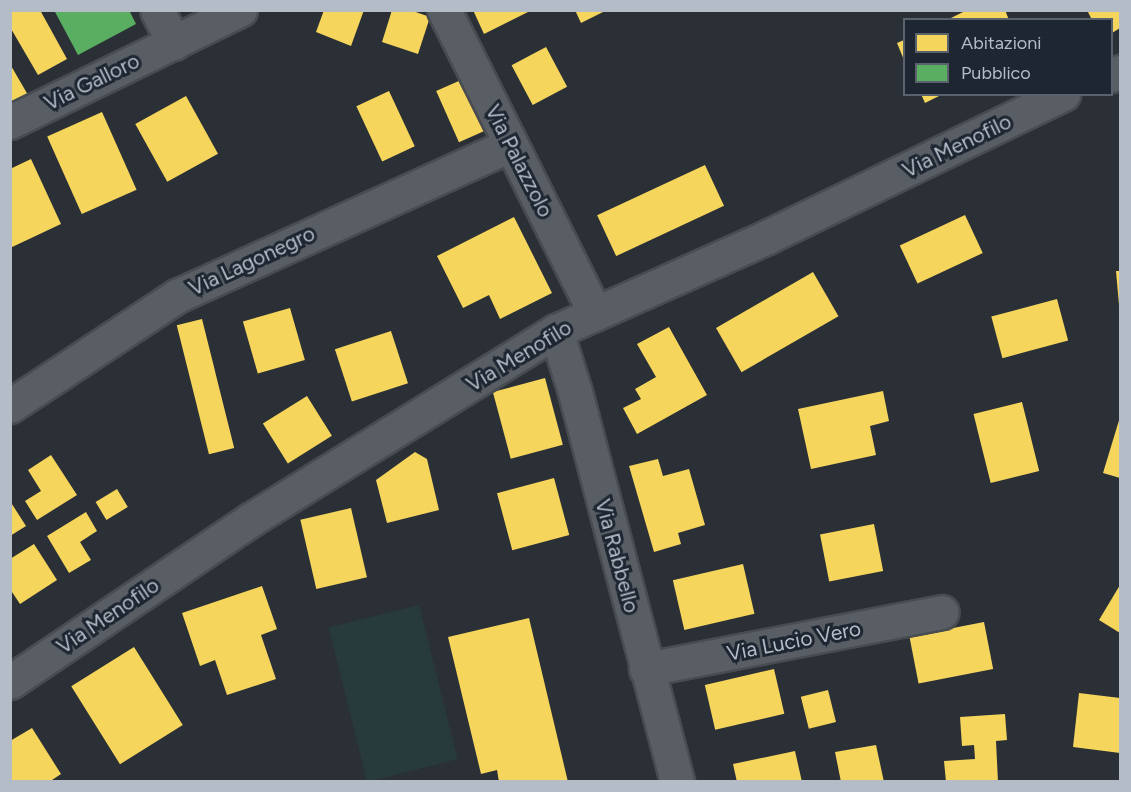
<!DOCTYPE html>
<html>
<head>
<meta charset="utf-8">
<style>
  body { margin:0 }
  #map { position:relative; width:1131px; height:792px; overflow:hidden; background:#2a3036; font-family:Figtree,sans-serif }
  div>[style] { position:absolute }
  .green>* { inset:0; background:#273a3c; transform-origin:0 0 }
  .homes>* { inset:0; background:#f6d55c; transform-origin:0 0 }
  .public>* { inset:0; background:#5aae61 }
  .roads { filter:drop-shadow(2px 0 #484c51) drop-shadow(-2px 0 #484c51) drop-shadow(0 2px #484c51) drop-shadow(0 -2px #484c51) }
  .minor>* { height:33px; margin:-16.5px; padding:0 16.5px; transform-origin:16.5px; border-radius:16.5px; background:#595e65 }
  span { translate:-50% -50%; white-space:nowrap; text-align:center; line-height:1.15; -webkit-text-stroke:6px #1d2631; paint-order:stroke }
  .street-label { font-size:21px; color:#b4bcc8 }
  .frame { position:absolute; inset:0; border:12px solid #b4bcc8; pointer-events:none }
  .legend { position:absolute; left:903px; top:18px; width:210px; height:78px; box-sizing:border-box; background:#1d2631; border:2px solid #59626d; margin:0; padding:8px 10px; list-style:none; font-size:18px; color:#b4bcc8 }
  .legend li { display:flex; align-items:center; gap:12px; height:30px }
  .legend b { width:30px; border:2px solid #59626d }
</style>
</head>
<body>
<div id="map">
  <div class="green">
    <div style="left:419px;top:605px;width:159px;height:93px;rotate:76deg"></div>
  </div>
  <div class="homes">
    <div style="clip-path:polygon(10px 10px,40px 10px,67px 59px,38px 75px,10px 27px)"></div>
    <div style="clip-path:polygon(324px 10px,364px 10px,351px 46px,316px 32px)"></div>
    <div style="clip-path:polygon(392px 10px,410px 10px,430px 17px,418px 54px,382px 42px)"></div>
    <div style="clip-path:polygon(473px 10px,532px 10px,484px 34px)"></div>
    <div style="clip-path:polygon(575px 10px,607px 10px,581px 23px)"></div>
    <div style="clip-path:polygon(967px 10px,1005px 10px,1009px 20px,947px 20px)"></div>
    <div style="clip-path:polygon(1087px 10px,1120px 10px,1120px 28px,1112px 33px,1112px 20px,1092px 20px)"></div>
    <div style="clip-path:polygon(904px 40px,904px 60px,897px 43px)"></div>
    <div style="left:546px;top:47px;width:45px;height:39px;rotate:62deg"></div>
    <div style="clip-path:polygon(10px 64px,28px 95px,10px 104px)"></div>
    <div style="left:470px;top:76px;width:56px;height:37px;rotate:66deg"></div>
    <div style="left:389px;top:91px;width:61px;height:36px;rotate:65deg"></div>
    <div style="clip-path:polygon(921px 94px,943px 94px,925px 103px)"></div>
    <div style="left:186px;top:96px;width:66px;height:58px;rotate:61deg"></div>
    <div style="left:102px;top:112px;width:85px;height:60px;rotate:66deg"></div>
    <div style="clip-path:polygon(31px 159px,61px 224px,10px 248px,10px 169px)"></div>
    <div style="left:705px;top:165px;width:45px;height:119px;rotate:65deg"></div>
    <div style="left:965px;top:215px;width:42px;height:72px;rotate:65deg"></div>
    <div style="clip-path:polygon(514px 217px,552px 293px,500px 319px,489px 295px,463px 308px,437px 256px)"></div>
    <div style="clip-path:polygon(1116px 271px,1120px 271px,1120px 305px,1119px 305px)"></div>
    <div style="left:813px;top:272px;width:51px;height:112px;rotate:60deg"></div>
    <div style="left:1057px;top:299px;width:43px;height:68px;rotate:75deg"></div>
    <div style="left:290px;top:308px;width:54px;height:49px;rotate:74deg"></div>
    <div style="left:202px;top:319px;width:133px;height:26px;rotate:76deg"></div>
    <div style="clip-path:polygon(669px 327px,707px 395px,637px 434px,623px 408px,641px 399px,635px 389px,656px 377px,637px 344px)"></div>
    <div style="left:391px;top:331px;width:55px;height:59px;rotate:72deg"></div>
    <div style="left:545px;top:378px;width:69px;height:54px;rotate:75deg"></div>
    <div style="clip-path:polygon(883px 391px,889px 421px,870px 426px,876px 455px,811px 469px,798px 409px)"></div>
    <div style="left:307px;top:396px;width:47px;height:52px;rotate:58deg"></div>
    <div style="left:1022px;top:402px;width:71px;height:50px;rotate:76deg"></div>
    <div style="clip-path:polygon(1120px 417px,1120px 478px,1103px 473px)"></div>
    <div style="clip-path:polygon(415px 452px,427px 459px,439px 510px,387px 523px,376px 480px)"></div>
    <div style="clip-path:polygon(51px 455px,77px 495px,37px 520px,25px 501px,41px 491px,28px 470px)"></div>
    <div style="clip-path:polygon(658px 459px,663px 476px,689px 469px,705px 525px,678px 533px,681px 544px,654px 552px,629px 466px)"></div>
    <div style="left:554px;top:478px;width:59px;height:59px;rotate:75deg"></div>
    <div style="left:117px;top:489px;width:21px;height:25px;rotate:59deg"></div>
    <div style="clip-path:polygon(10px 501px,26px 526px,10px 536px)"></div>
    <div style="left:351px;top:508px;width:71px;height:52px;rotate:77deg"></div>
    <div style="clip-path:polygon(86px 512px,97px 531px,80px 542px,91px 560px,69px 573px,47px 536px)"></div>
    <div style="left:874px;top:524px;width:48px;height:55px;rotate:79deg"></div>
    <div style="clip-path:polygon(34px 544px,57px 580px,20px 604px,10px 589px,10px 559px)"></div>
    <div style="left:743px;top:564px;width:51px;height:72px;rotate:77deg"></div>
    <div style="clip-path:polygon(1120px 585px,1120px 633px,1099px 620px)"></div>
    <div style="clip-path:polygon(262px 586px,277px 629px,261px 635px,276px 679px,227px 695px,215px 660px,200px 666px,182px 613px)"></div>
    <div style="clip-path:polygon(529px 618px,568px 782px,499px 782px,497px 770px,481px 774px,448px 637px)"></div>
    <div style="left:984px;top:622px;width:48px;height:76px;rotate:79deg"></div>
    <div style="left:134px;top:647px;width:92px;height:74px;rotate:58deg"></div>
    <div style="left:774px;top:669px;width:46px;height:71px;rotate:77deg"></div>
    <div style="left:828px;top:690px;width:33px;height:28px;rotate:76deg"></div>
    <div style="clip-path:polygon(1079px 693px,1120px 698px,1120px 753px,1073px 747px)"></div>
    <div style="clip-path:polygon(1005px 714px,1007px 740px,996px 741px,998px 782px,946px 782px,944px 761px,975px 759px,974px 745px,962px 746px,960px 717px)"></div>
    <div style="clip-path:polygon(32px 728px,61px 774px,49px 782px,10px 782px,10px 741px)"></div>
    <div style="clip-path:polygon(876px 745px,884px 782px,841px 782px,835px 752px)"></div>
    <div style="clip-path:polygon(795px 751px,802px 782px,737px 782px,733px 764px)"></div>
  </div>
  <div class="public">
    <div style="clip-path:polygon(54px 10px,129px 10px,136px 24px,78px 55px)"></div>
  </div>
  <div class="roads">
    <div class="minor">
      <div style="left:157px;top:10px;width:37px;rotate:63deg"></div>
      <div style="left:444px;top:10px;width:339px;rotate:63.5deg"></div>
      <div style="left:1112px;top:75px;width:9px;rotate:-21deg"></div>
      <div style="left:10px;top:122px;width:256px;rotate:-26deg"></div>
      <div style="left:556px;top:331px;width:64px;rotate:72.7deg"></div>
      <div style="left:575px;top:392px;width:403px;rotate:75.3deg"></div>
      <div style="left:10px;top:406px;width:200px;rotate:-33.4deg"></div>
      <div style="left:177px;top:296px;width:366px;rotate:-24.4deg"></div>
      <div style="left:646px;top:669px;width:301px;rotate:-10.9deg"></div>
      <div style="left:10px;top:682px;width:290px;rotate:-34deg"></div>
      <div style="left:250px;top:520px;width:360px;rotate:-31.7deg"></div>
      <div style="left:556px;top:331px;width:231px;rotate:-24deg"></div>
      <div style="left:767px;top:237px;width:329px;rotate:-25.8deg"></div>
    </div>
  </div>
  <div class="street-label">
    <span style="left:92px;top:82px;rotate:-26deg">Via Galloro</span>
    <span style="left:957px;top:146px;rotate:-26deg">Via Menofilo</span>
    <span style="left:519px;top:161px;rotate:63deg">Via Palazzolo</span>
    <span style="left:252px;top:261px;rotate:-25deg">Via Lagonegro</span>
    <span style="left:519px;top:356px;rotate:-31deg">Via Menofilo</span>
    <span style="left:617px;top:556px;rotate:75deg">Via Rabbello</span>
    <span style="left:108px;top:616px;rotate:-34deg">Via Menofilo</span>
    <span style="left:794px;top:641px;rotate:-11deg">Via Lucio Vero</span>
  </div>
  <div class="frame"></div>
  <ul class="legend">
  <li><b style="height:16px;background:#f6d55c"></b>Abitazioni</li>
  <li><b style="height:16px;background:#5aae61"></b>Pubblico</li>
  </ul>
</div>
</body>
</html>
